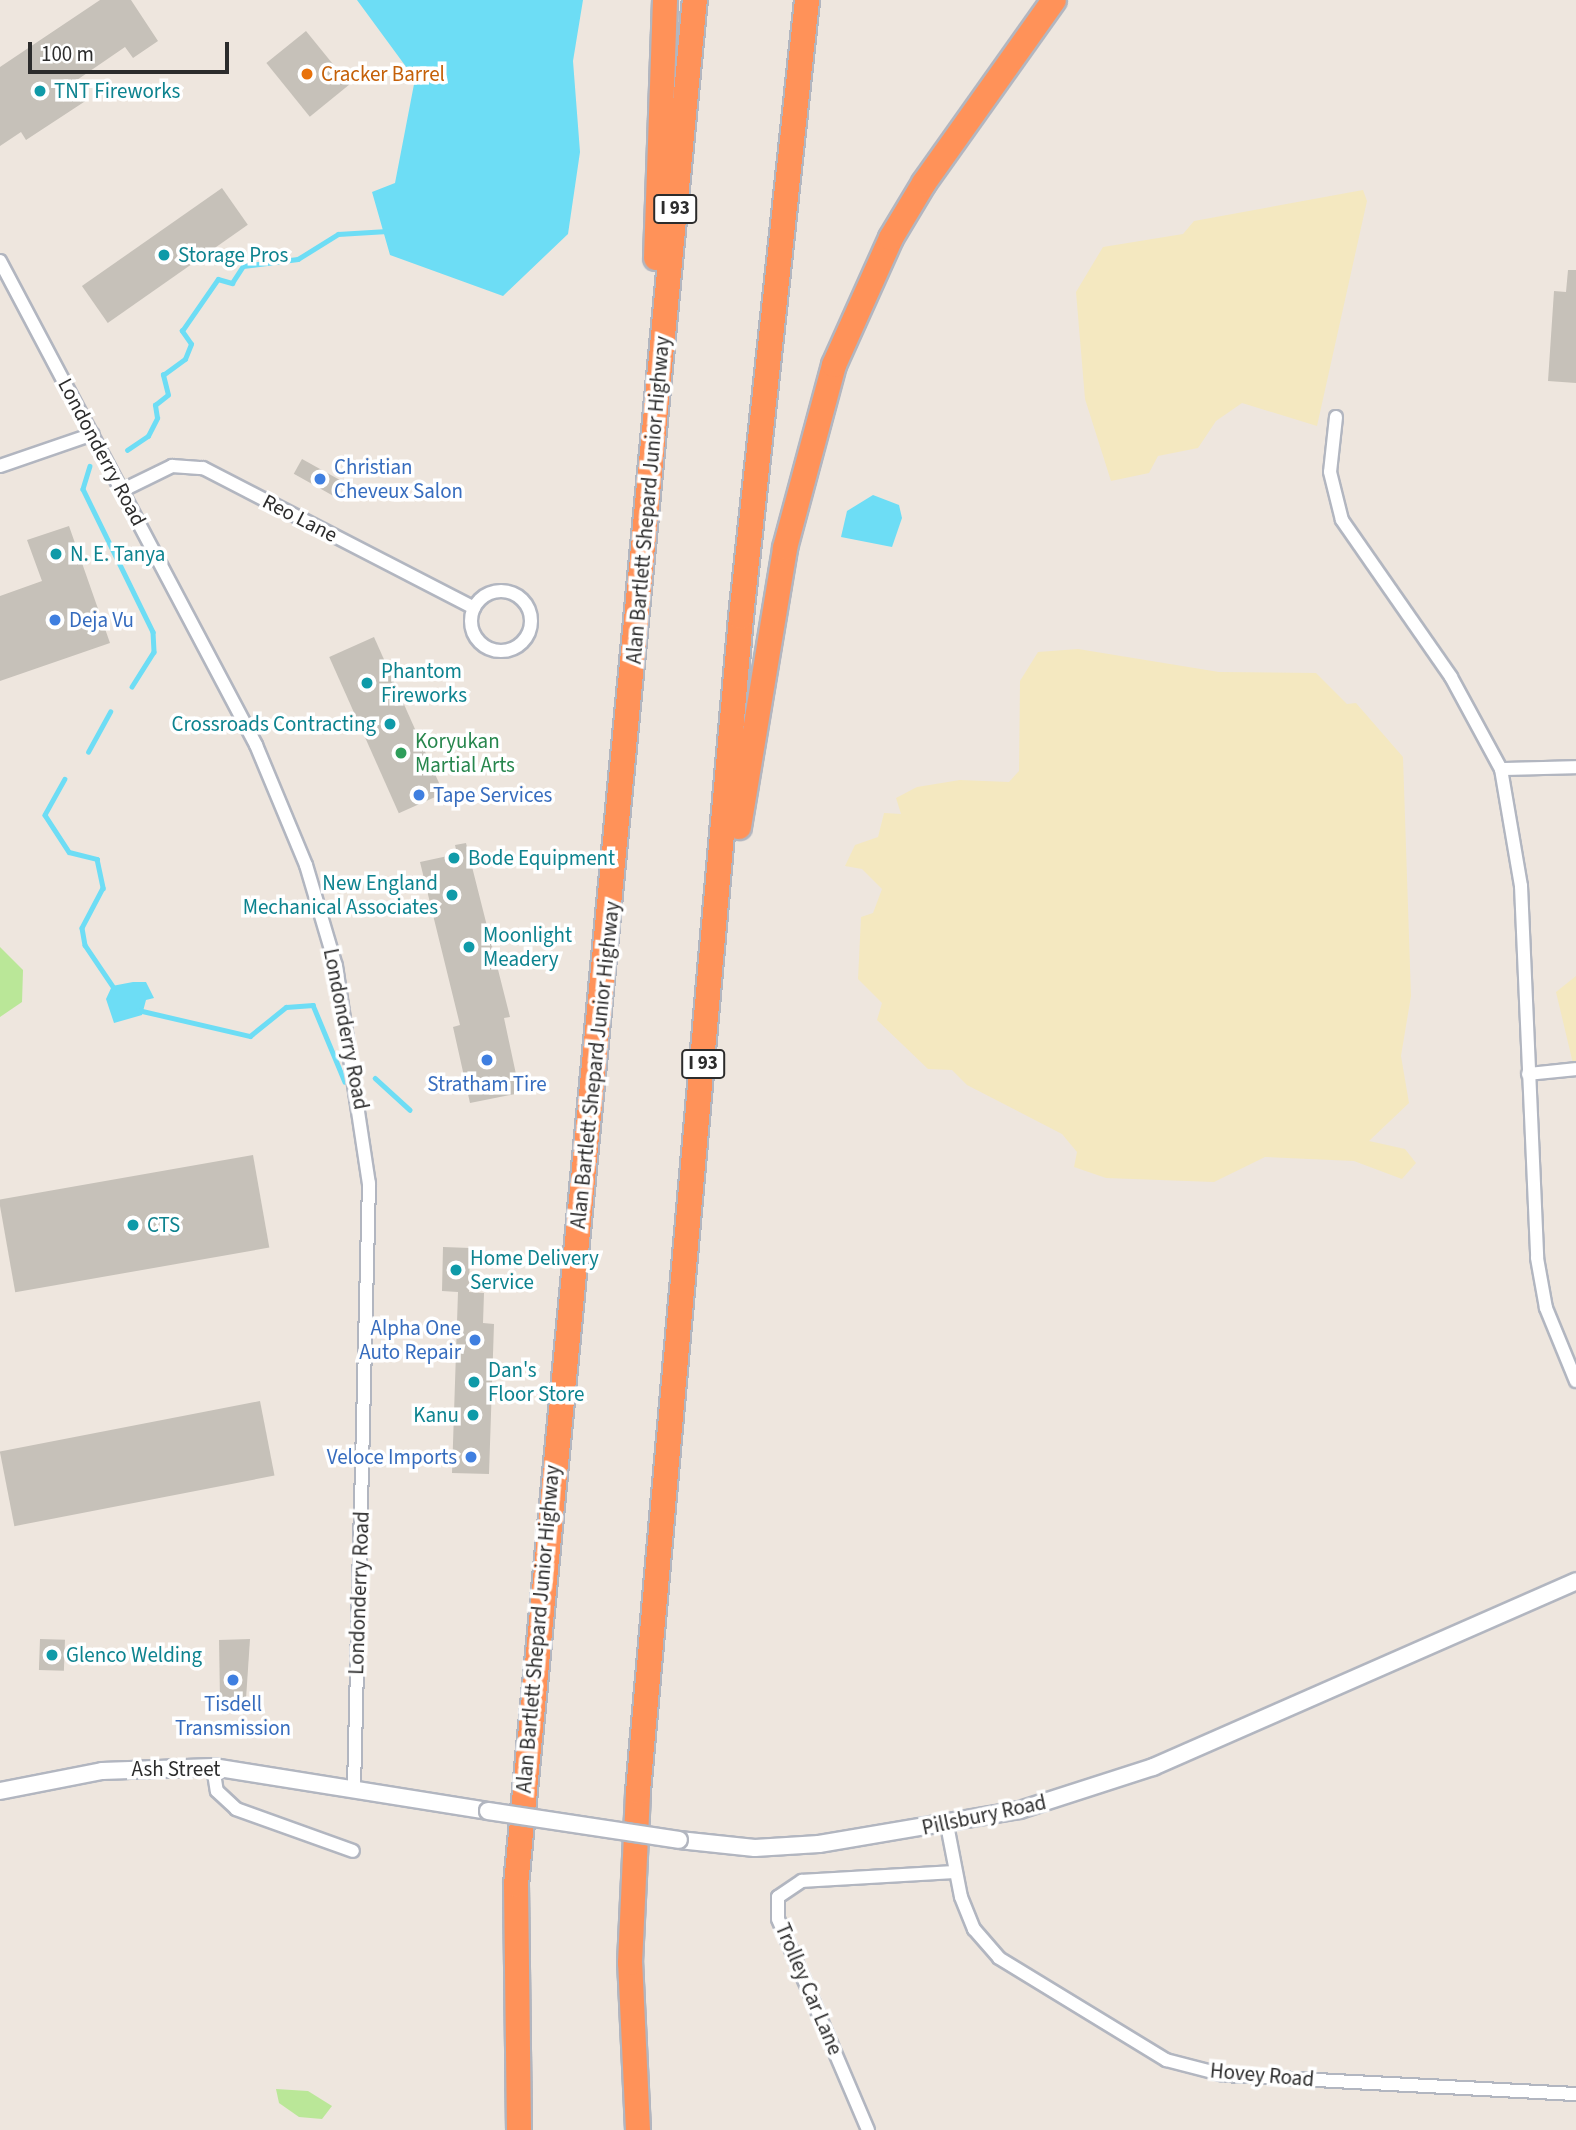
<!DOCTYPE html>
<html>
<head>
<meta charset="utf-8">
<style>
  body { margin:0 }
  #map { position:relative; width:1576px; height:2130px; overflow:hidden; background:#eee6de; font-family:"Source Sans 3",sans-serif }
  div>[style] { position:absolute }
  .green>* { inset:0; background:#bae798 }
  .sand>* { inset:0; background:#f4e8c0 }
  .water>* { inset:0; background:#6dddf5 }
  .stream>* { height:4.5px; margin:-2.25px; padding:0 2.25px; transform-origin:2.25px; border-radius:2.25px; background:#6dddf5 }
  .building>* { inset:0; background:#c6c1b9; transform-origin:0 0 }
  .roads { filter:drop-shadow(2px 0 #b2b6c0) drop-shadow(-2px 0 #b2b6c0) drop-shadow(0 2px #b2b6c0) drop-shadow(0 -2px #b2b6c0) }
  .minor>* { height:12px; margin:-6px; padding:0 6px; transform-origin:6px; border-radius:6px; background:#fff }
  .minor>.ring { margin:-6px; padding:0; box-sizing:content-box; background:none; border:12px solid #fff; border-radius:50% }
  .tertiary>* { height:16px; margin:-8px; padding:0 8px; transform-origin:8px; border-radius:8px; background:#fff }
  .motorway>* { height:24px; margin:-12px; padding:0 12px; transform-origin:12px; border-radius:12px; background:#ff9259 }
  .bridges { filter:drop-shadow(2px 0 #b2b6c0) drop-shadow(-2px 0 #b2b6c0) drop-shadow(0 2px #b2b6c0) drop-shadow(0 -2px #b2b6c0) }
  .tertiary-bridge>* { height:16px; margin:-8px; padding:0 8px; transform-origin:8px; border-radius:8px; background:#fff }
  .dots>* { width:19px; height:19px; translate:-50% -50%; box-sizing:border-box; border:4px solid #fff; border-radius:50% }
  span { translate:-50% -50%; white-space:nowrap; text-align:center; line-height:1.15; -webkit-text-stroke:7px #fff; paint-order:stroke }
  .shield-label span { padding:2px 5px; background:#fff; border:2px solid; border-radius:5px; -webkit-text-stroke-width:0 }
  .shield-label { font-size:19px; color:#2c2c2c; font-weight:700 }
  .food-label { font-size:21px; color:#c56008 }
  .left { translate:0 -50%; text-align:left }
  .culture-label { font-size:21px; color:#0d838f }
  .right { translate:-100% -50%; text-align:right }
  .street-label { font-size:21px; color:#2c2c2c }
  .shop-label { font-size:21px; color:#366cbe }
  .leisure-label { font-size:21px; color:#27864d }
  .scale { position:absolute; left:28px; top:42px; width:201px; height:32px; box-sizing:border-box; border:4px solid #2c2c2c; border-top:0; padding-left:9px; font-size:21px; line-height:24px; white-space:nowrap; color:#2c2c2c; -webkit-text-stroke:5px #fff; paint-order:stroke }
</style>
</head>
<body>
<div id="map">
  <div class="green">
    <div style="clip-path:polygon(0 947px,23px 970px,22px 1002px,0 1017px)"></div>
    <div style="clip-path:polygon(276px 2089px,308px 2091px,332px 2106px,322px 2119px,299px 2117px,279px 2103px)"></div>
  </div>
  <div class="sand">
    <div style="clip-path:polygon(1363px 190px,1367px 201px,1317px 426px,1242px 403px,1216px 421px,1198px 448px,1158px 456px,1149px 473px,1111px 481px,1085px 399px,1076px 292px,1103px 247px,1183px 234px,1194px 221px)"></div>
    <div style="clip-path:polygon(1078px 649px,1219px 672px,1316px 673px,1347px 704px,1356px 703px,1403px 757px,1411px 996px,1401px 1056px,1409px 1103px,1369px 1141px,1405px 1149px,1416px 1163px,1402px 1179px,1354px 1161px,1265px 1157px,1214px 1182px,1106px 1178px,1074px 1167px,1077px 1152px,1062px 1134px,967px 1085px,952px 1070px,928px 1069px,877px 1020px,882px 1003px,858px 979px,861px 917px,873px 913px,882px 889px,862px 869px,845px 866px,855px 845px,878px 837px,884px 813px,901px 814px,896px 798px,917px 787px,960px 780px,1009px 782px,1019px 771px,1020px 681px,1038px 652px)"></div>
    <div style="clip-path:polygon(1576px 976px,1576px 1076px,1556px 992px)"></div>
  </div>
  <div class="water">
    <div style="clip-path:polygon(357px 0,583px 0,573px 61px,580px 152px,568px 234px,503px 296px,390px 255px,372px 192px,395px 183px,415px 79px)"></div>
    <div style="clip-path:polygon(873px 495px,899px 505px,902px 518px,892px 547px,841px 537px,847px 511px)"></div>
    <div style="clip-path:polygon(133px 982px,146px 982px,154px 998px,146px 1000px,142px 1015px,114px 1023px,106px 999px,112px 986px)"></div>
  </div>
  <div class="stream">
    <div style="left:127px;top:450px;width:25px;rotate:-34deg"></div>
    <div style="left:148px;top:436px;width:20px;rotate:-63deg"></div>
    <div style="left:157px;top:418px;width:13px;rotate:-99deg"></div>
    <div style="left:155px;top:405px;width:16px;rotate:-38deg"></div>
    <div style="left:168px;top:395px;width:21px;rotate:-104deg"></div>
    <div style="left:163px;top:375px;width:27px;rotate:-36deg"></div>
    <div style="left:185px;top:359px;width:16px;rotate:-68deg"></div>
    <div style="left:191px;top:344px;width:16px;rotate:-125deg"></div>
    <div style="left:182px;top:331px;width:63px;rotate:-55.3deg"></div>
    <div style="left:218px;top:279px;width:15px;rotate:16deg"></div>
    <div style="left:232px;top:283px;width:20px;rotate:-57deg"></div>
    <div style="left:243px;top:266px;width:55px;rotate:-7.3deg"></div>
    <div style="left:298px;top:259px;width:47px;rotate:-32deg"></div>
    <div style="left:338px;top:234px;width:49px;rotate:-3.5deg"></div>
    <div style="left:90px;top:466px;width:24px;rotate:107deg"></div>
    <div style="left:83px;top:489px;width:159px;rotate:63.9deg"></div>
    <div style="left:153px;top:632px;width:20px;rotate:87deg"></div>
    <div style="left:154px;top:652px;width:41px;rotate:122.2deg"></div>
    <div style="left:88px;top:752px;width:46px;rotate:-61.2deg"></div>
    <div style="left:65px;top:779px;width:41px;rotate:119.1deg"></div>
    <div style="left:45px;top:815px;width:44px;rotate:57deg"></div>
    <div style="left:69px;top:852px;width:29px;rotate:14deg"></div>
    <div style="left:97px;top:859px;width:30px;rotate:78deg"></div>
    <div style="left:103px;top:888px;width:45px;rotate:117.7deg"></div>
    <div style="left:82px;top:928px;width:17px;rotate:80deg"></div>
    <div style="left:85px;top:945px;width:52px;rotate:56deg"></div>
    <div style="left:138px;top:1010px;width:115px;rotate:13.1deg"></div>
    <div style="left:250px;top:1036px;width:46px;rotate:-38.9deg"></div>
    <div style="left:286px;top:1007px;width:27px;rotate:-4deg"></div>
    <div style="left:313px;top:1005px;width:83px;rotate:67.4deg"></div>
    <div style="left:375px;top:1078px;width:47px;rotate:42.4deg"></div>
  </div>
  <div class="building">
    <div style="clip-path:polygon(100px 0,131px 0,158px 41px,133px 58px,125px 47px,74px 82px,87px 100px,26px 140px,21px 132px,0 146px,0 67px)"></div>
    <div style="left:306px;top:31px;width:69px;height:51px;rotate:51deg"></div>
    <div style="left:222px;top:188px;width:45px;height:171px;rotate:55deg"></div>
    <div style="clip-path:polygon(1568px 270px,1576px 270px,1576px 383px,1548px 381px,1554px 291px,1566px 292px)"></div>
    <div style="left:302px;top:459px;width:47px;height:17px;rotate:29deg"></div>
    <div style="clip-path:polygon(69px 526px,110px 643px,0 681px,0 596px,42px 581px,27px 540px)"></div>
    <div style="left:374px;top:637px;width:171px;height:49px;rotate:66deg"></div>
    <div style="clip-path:polygon(466px 843px,510px 1017px,504px 1018px,520px 1093px,470px 1103px,453px 1027px,460px 1025px,420px 862px,457px 854px,455px 845px)"></div>
    <div style="left:253px;top:1155px;width:94px;height:258px;rotate:80deg"></div>
    <div style="clip-path:polygon(443px 1247px,470px 1248px,469px 1292px,484px 1293px,483px 1323px,494px 1324px,489px 1474px,452px 1473px,458px 1292px,442px 1291px)"></div>
    <div style="left:260px;top:1401px;width:76px;height:265px;rotate:79deg"></div>
    <div style="left:40px;top:1639px;width:25px;height:31px;rotate:2deg"></div>
    <div style="clip-path:polygon(250px 1639px,246px 1699px,220px 1699px,219px 1640px)"></div>
  </div>
  <div class="roads">
    <div class="minor">
      <div style="left:0;top:261px;width:548px;rotate:62.12deg"></div>
      <div style="left:256px;top:745px;width:130px;rotate:67.4deg"></div>
      <div style="left:306px;top:865px;width:105px;rotate:73.5deg"></div>
      <div style="left:336px;top:966px;width:219px;rotate:81.4deg"></div>
      <div style="left:369px;top:1183px;width:605px;rotate:91.42deg"></div>
      <div style="left:1336px;top:417px;width:55px;rotate:96.2deg"></div>
      <div style="left:1330px;top:472px;width:49px;rotate:76deg"></div>
      <div style="left:1342px;top:520px;width:191px;rotate:55.2deg"></div>
      <div style="left:1451px;top:677px;width:105px;rotate:61.5deg"></div>
      <div style="left:1501px;top:769px;width:119px;rotate:80.3deg"></div>
      <div style="left:1521px;top:886px;width:372px;rotate:87.5deg"></div>
      <div style="left:1537px;top:1258px;width:51px;rotate:79.8deg"></div>
      <div style="left:1546px;top:1308px;width:79px;rotate:67.7deg"></div>
      <div style="left:0;top:466px;width:98px;rotate:-19deg"></div>
      <div style="left:123px;top:490px;width:55px;rotate:-26.1deg"></div>
      <div style="left:172px;top:466px;width:31px;rotate:4deg"></div>
      <div style="left:203px;top:468px;width:305px;rotate:27.3deg"></div>
      <div class="ring" style="left:471px;top:591px;width:48px;height:48px"></div>
      <div style="left:1501px;top:769px;width:75px;rotate:-1.5deg"></div>
      <div style="left:1528px;top:1074px;width:48px;rotate:-5.9deg"></div>
      <div style="left:213px;top:1767px;width:24px;rotate:81deg"></div>
      <div style="left:217px;top:1791px;width:26px;rotate:43deg"></div>
      <div style="left:236px;top:1809px;width:124px;rotate:19.7deg"></div>
      <div style="left:947px;top:1825px;width:73px;rotate:79deg"></div>
      <div style="left:961px;top:1897px;width:35px;rotate:68deg"></div>
      <div style="left:974px;top:1929px;width:38px;rotate:49deg"></div>
      <div style="left:999px;top:1958px;width:196px;rotate:31.4deg"></div>
      <div style="left:1166px;top:2060px;width:60px;rotate:14.5deg"></div>
      <div style="left:1224px;top:2075px;width:353px;rotate:3.1deg"></div>
      <div style="left:868px;top:2130px;width:229px;rotate:-113.1deg"></div>
      <div style="left:778px;top:1919px;width:22px;rotate:-90deg"></div>
      <div style="left:778px;top:1897px;width:29px;rotate:-34deg"></div>
      <div style="left:802px;top:1881px;width:151px;rotate:-3.4deg"></div>
    </div>
    <div class="tertiary">
      <div style="left:0;top:1791px;width:104px;rotate:-11.1deg"></div>
      <div style="left:102px;top:1771px;width:111px;rotate:-2.1deg"></div>
      <div style="left:213px;top:1767px;width:278px;rotate:9.1deg"></div>
      <div style="left:679px;top:1840px;width:76px;rotate:6deg"></div>
      <div style="left:755px;top:1848px;width:64px;rotate:-3.6deg"></div>
      <div style="left:819px;top:1844px;width:204px;rotate:-9.6deg"></div>
      <div style="left:1020px;top:1810px;width:140px;rotate:-17.9deg"></div>
      <div style="left:1153px;top:1767px;width:462px;rotate:-23.7deg"></div>
    </div>
    <div class="motorway">
      <div style="left:656px;top:258px;width:258px;rotate:-88deg"></div>
      <div style="left:739px;top:827px;width:283px;rotate:-80.6deg"></div>
      <div style="left:785px;top:548px;width:189px;rotate:-75deg"></div>
      <div style="left:834px;top:365px;width:139px;rotate:-65.8deg"></div>
      <div style="left:891px;top:238px;width:64px;rotate:-59deg"></div>
      <div style="left:924px;top:183px;width:224px;rotate:-54.6deg"></div>
      <div style="left:519px;top:2130px;width:245px;rotate:-90.7deg"></div>
      <div style="left:516px;top:1885px;width:1893px;rotate:-84.58deg"></div>
      <div style="left:638px;top:2130px;width:167px;rotate:-92.7deg"></div>
      <div style="left:630px;top:1963px;width:171px;rotate:-87.3deg"></div>
      <div style="left:638px;top:1792px;width:1180px;rotate:-84.99deg"></div>
      <div style="left:741px;top:617px;width:621px;rotate:-83.89deg"></div>
    </div>
  </div>
  <div class="bridges">
    <div class="tertiary-bridge">
      <div style="left:488px;top:1811px;width:193px;rotate:8.6deg"></div>
    </div>
  </div>
  <div class="dots">
    <div style="left:307px;top:74px;background:#e8710a"></div>
    <div style="left:40px;top:91px;background:#0f9aa8"></div>
    <div style="left:164px;top:255px;background:#0f9aa8"></div>
    <div style="left:320px;top:479px;background:#3f7fe0"></div>
    <div style="left:56px;top:554px;background:#0f9aa8"></div>
    <div style="left:55px;top:620px;background:#3f7fe0"></div>
    <div style="left:367px;top:683px;background:#0f9aa8"></div>
    <div style="left:390px;top:724px;background:#0f9aa8"></div>
    <div style="left:401px;top:753px;background:#2e9e5b"></div>
    <div style="left:419px;top:795px;background:#3f7fe0"></div>
    <div style="left:454px;top:858px;background:#0f9aa8"></div>
    <div style="left:452px;top:895px;background:#0f9aa8"></div>
    <div style="left:469px;top:947px;background:#0f9aa8"></div>
    <div style="left:487px;top:1060px;background:#3f7fe0"></div>
    <div style="left:133px;top:1225px;background:#0f9aa8"></div>
    <div style="left:456px;top:1270px;background:#0f9aa8"></div>
    <div style="left:475px;top:1340px;background:#3f7fe0"></div>
    <div style="left:474px;top:1382px;background:#0f9aa8"></div>
    <div style="left:473px;top:1415px;background:#0f9aa8"></div>
    <div style="left:471px;top:1457px;background:#3f7fe0"></div>
    <div style="left:52px;top:1655px;background:#0f9aa8"></div>
    <div style="left:233px;top:1680px;background:#3f7fe0"></div>
  </div>
  <div class="shield-label">
    <span style="left:675px;top:209px">I 93</span>
    <span style="left:703px;top:1064px">I 93</span>
  </div>
  <div class="food-label">
    <span class="left" style="left:321px;top:74px">Cracker Barrel</span>
  </div>
  <div class="culture-label">
    <span class="left" style="left:54px;top:91px">TNT Fireworks</span>
    <span class="left" style="left:178px;top:255px">Storage Pros</span>
    <span class="left" style="left:70px;top:554px">N. E. Tanya</span>
    <span class="left" style="left:381px;top:683px">Phantom<br>Fireworks</span>
    <span class="right" style="left:376px;top:724px">Crossroads Contracting</span>
    <span class="left" style="left:468px;top:858px">Bode Equipment</span>
    <span class="right" style="left:438px;top:895px">New England<br>Mechanical Associates</span>
    <span class="left" style="left:483px;top:947px">Moonlight<br>Meadery</span>
    <span class="left" style="left:147px;top:1225px">CTS</span>
    <span class="left" style="left:470px;top:1270px">Home Delivery<br>Service</span>
    <span class="left" style="left:488px;top:1382px">Dan's<br>Floor Store</span>
    <span class="right" style="left:459px;top:1415px">Kanu</span>
    <span class="left" style="left:66px;top:1655px">Glenco Welding</span>
  </div>
  <div class="street-label">
    <span style="left:102px;top:452px;rotate:62deg">Londonderry Road</span>
    <span style="left:648px;top:500px;rotate:-85deg">Alan Bartlett Shepard Junior Highway</span>
    <span style="left:300px;top:518px;rotate:27deg">Reo Lane</span>
    <span style="left:346px;top:1029px;rotate:79deg">Londonderry Road</span>
    <span style="left:595px;top:1065px;rotate:-84deg">Alan Bartlett Shepard Junior Highway</span>
    <span style="left:359px;top:1593px;rotate:-88deg">Londonderry Road</span>
    <span style="left:538px;top:1629px;rotate:-85deg">Alan Bartlett Shepard Junior Highway</span>
    <span style="left:176px;top:1769px">Ash Street</span>
    <span style="left:984px;top:1815px;rotate:-12deg">Pillsbury Road</span>
    <span style="left:809px;top:1989px;rotate:67deg">Trolley Car Lane</span>
    <span style="left:1262px;top:2075px;rotate:5deg">Hovey Road</span>
  </div>
  <div class="shop-label">
    <span class="left" style="left:334px;top:479px">Christian<br>Cheveux Salon</span>
    <span class="left" style="left:69px;top:620px">Deja Vu</span>
    <span class="left" style="left:433px;top:795px">Tape Services</span>
    <span style="left:487px;top:1084px">Stratham Tire</span>
    <span class="right" style="left:461px;top:1340px">Alpha One<br>Auto Repair</span>
    <span class="right" style="left:457px;top:1457px">Veloce Imports</span>
    <span style="left:233px;top:1716px">Tisdell<br>Transmission</span>
  </div>
  <div class="leisure-label">
    <span class="left" style="left:415px;top:753px">Koryukan<br>Martial Arts</span>
  </div>
  <div class="scale">100 m</div>
</div>
</body>
</html>
